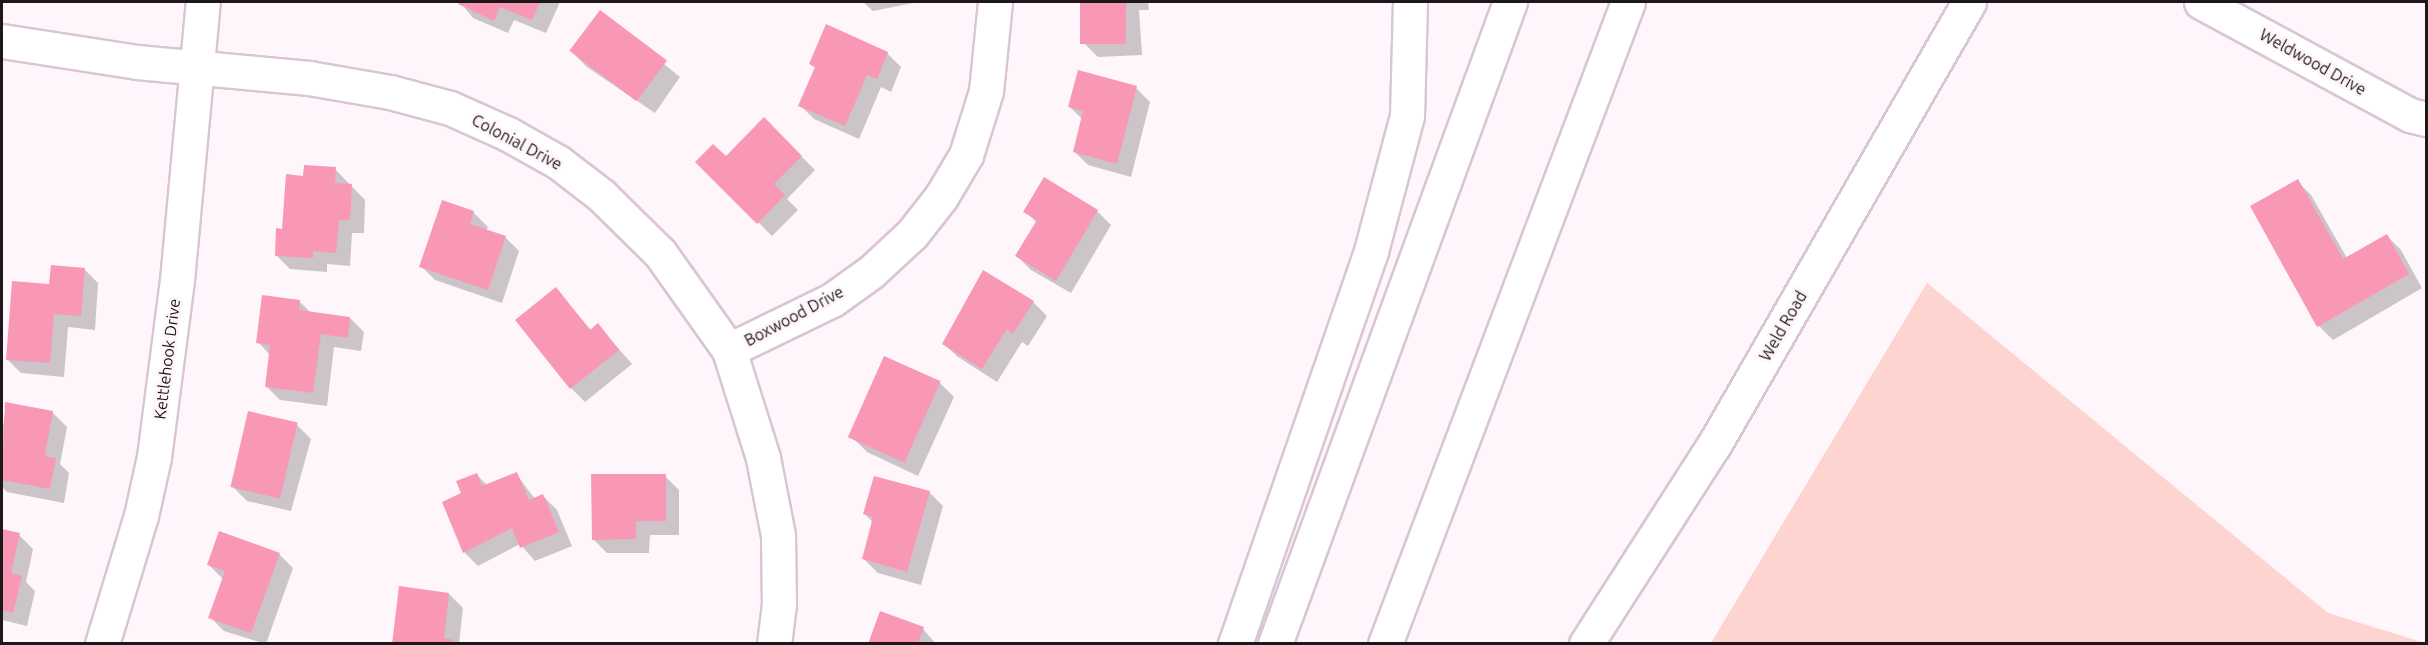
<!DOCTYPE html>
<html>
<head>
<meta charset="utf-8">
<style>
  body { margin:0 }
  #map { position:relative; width:2428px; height:645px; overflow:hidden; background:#fef6fb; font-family:Ubuntu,sans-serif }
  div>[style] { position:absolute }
  .green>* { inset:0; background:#fed4d0 }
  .shadow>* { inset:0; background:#0003 }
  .building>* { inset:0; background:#f898b5; transform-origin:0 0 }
  .roads { filter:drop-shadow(2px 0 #d9c5d3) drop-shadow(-2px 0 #d9c5d3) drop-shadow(0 2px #d9c5d3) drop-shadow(0 -2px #d9c5d3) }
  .minor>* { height:33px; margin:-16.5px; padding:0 16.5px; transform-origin:16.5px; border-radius:16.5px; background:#fff }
  .primary>* { height:33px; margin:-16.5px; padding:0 16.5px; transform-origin:16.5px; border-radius:16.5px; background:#fff }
  .motorway>* { height:33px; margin:-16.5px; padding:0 16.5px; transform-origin:16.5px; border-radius:16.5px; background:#fff }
  span { translate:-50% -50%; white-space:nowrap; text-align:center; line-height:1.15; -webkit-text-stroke:6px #fef6fb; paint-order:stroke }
  .street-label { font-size:16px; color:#1d161b }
  .frame { position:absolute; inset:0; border:3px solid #1d161b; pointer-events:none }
</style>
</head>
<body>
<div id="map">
  <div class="green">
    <div style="clip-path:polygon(1927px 283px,2328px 613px,2425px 643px,1711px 643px)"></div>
  </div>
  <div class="shadow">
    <div style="clip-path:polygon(460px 2px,560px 2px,546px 33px,514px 20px,508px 33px,473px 18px)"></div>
    <div style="clip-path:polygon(863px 2px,913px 2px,913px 3px,873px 11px)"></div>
    <div style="clip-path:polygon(1081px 2px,1148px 2px,1149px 10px,1139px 10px,1142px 55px,1098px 57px,1084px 43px)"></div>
    <div style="clip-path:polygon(600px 12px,680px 77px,655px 113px,587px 67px,573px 53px)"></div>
    <div style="clip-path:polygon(887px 53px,901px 67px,891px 92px,881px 87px,859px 139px,814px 119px,800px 105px,816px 69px,811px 64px)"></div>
    <div style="clip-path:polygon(1136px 88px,1150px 102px,1131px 177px,1088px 165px,1074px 151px,1083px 120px,1070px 107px)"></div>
    <div style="clip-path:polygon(764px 119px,815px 170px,787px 199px,798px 210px,772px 236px,697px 162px,726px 158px)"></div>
    <div style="clip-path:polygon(335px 169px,365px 200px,364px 233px,352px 233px,350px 266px,327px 264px,327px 272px,290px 269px,276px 255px,305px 177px)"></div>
    <div style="clip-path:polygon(2297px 181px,2311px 195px,2347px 258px,2387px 236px,2401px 250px,2422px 288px,2333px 340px,2319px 326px)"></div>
    <div style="clip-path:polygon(443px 202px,474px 213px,488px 227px,486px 231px,505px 237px,519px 251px,502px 303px,435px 280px,421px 266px)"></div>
    <div style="clip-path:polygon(1025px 211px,1097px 211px,1111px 225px,1071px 293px,1031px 270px,1017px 256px,1037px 223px)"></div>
    <div style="clip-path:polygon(84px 269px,98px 283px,95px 330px,68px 327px,64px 377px,21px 373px,7px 359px,51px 286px)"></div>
    <div style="clip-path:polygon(556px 289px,591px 330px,598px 325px,632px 364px,585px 402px,571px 388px)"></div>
    <div style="clip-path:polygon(300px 302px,311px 313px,350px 318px,364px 332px,361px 351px,334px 347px,327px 406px,280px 400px,266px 386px,270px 355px,258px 342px)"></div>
    <div style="clip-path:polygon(1033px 302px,1047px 316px,1028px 346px,1022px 342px,997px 382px,958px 357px,944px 344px)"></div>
    <div style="clip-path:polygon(885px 358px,940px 383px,954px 397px,918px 476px,867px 452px,853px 438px)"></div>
    <div style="clip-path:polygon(7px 404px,53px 413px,67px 427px,60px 464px,69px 473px,64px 503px,7px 492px,2px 487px,2px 431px)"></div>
    <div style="clip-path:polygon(297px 425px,311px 439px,291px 511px,247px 501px,233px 487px)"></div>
    <div style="clip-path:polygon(476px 474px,488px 486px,516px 474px,535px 499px,543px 496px,557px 510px,572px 546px,535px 561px,520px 544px,478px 566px,464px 552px,463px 494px)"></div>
    <div style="clip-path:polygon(665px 476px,679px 490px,679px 535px,650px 535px,649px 553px,607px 553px,593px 539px)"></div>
    <div style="clip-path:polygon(929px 492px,943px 506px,921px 585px,878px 573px,864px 559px,873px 523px,865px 514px)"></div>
    <div style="clip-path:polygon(2px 531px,19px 535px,33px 549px,26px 582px,35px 591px,27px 626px,2px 620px)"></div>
    <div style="clip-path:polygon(279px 554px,293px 568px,266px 644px,224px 631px,210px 617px,224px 580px,209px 565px)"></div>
    <div style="clip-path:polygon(449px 594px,463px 608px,459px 644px,393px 644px)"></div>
    <div style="clip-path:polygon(923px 629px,936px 644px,869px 644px)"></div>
  </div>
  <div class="building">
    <div style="clip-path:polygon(459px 2px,540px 2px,532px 20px,500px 7px,494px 21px,458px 4px)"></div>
    <div style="left:1080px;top:2px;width:46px;height:42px"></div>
    <div style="left:600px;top:10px;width:84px;height:51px;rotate:37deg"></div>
    <div style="clip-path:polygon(826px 24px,888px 52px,877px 79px,867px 75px,845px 126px,798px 106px,815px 67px,809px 64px)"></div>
    <div style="clip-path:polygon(1078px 70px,1137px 86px,1117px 164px,1073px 152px,1083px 111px,1068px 107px)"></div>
    <div style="clip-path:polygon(764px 117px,802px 156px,774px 184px,785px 195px,757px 224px,695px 162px,713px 144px,726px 156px)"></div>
    <div style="clip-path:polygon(304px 165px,336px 167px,335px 183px,352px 184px,350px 220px,339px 220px,336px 253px,313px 251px,313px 258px,275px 256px,276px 228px,282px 229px,286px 174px,303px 176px)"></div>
    <div style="clip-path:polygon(1044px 177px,1098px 210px,1056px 281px,1015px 256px,1037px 220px,1023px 212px)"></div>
    <div style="clip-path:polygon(2298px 179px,2343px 259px,2387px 234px,2409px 274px,2317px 327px,2250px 206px)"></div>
    <div style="clip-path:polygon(442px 200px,474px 211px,470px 224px,506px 236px,488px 290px,419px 267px)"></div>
    <div style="clip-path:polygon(51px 265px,85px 268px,81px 316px,54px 314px,50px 363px,6px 360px,12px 281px,49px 284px)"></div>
    <div style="clip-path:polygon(983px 270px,1034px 301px,1013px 334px,1007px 329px,982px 369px,942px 344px)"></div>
    <div style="clip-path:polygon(556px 287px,590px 330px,598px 323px,619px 350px,570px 389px,515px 320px)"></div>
    <div style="clip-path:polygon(262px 295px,300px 300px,299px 310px,350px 317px,348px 338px,321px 334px,313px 393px,265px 387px,270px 345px,256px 343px)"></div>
    <div style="left:884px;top:356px;width:62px;height:89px;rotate:24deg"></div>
    <div style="clip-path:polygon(5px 402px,53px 411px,45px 456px,56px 458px,50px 489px,2px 480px)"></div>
    <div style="left:248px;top:411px;width:51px;height:78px;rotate:13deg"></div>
    <div style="clip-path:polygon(517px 472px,529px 500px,543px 494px,559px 532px,520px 548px,512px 528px,463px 553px,442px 502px,461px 493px,456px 481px,477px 473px,482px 486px)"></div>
    <div style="clip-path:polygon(591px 474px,666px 474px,666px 521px,636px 521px,636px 539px,592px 540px)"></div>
    <div style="clip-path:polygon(874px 476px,930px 491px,907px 572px,862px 559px,873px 517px,863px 514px)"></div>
    <div style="clip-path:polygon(2px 529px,20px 533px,11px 573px,22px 576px,13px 613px,2px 610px)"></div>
    <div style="clip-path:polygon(219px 531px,280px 553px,251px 633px,208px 618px,225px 571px,207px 565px)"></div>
    <div style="clip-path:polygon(399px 586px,449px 593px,444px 638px,453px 640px,453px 644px,392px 644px)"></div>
    <div style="clip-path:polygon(880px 611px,924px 627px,918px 644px,868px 644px)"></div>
  </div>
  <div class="roads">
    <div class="minor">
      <div style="left:2201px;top:2px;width:238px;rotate:28.4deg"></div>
      <div style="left:2410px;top:115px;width:16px;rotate:14deg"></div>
      <div style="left:2px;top:41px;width:137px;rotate:8.8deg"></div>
      <div style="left:137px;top:62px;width:173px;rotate:5.3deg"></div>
      <div style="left:309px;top:78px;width:82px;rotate:9.8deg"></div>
      <div style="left:390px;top:92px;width:62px;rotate:14.9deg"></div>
      <div style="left:450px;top:108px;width:64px;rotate:24.1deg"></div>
      <div style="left:508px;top:134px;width:57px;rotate:29.2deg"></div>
      <div style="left:558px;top:162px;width:54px;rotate:37.5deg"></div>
      <div style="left:601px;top:195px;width:83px;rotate:44.5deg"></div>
      <div style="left:660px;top:253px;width:119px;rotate:54.6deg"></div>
      <div style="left:729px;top:350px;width:113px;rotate:72.5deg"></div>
      <div style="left:763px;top:458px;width:78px;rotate:79deg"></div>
      <div style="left:778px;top:535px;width:69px;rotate:89.2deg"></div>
      <div style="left:779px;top:604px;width:40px;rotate:97.1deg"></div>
      <div style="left:729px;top:350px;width:114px;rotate:-25.9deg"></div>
      <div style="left:832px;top:300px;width:48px;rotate:-35.7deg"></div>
      <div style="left:871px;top:272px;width:56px;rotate:-42.8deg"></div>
      <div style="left:912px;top:234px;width:47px;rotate:-51.9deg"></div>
      <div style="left:941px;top:197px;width:49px;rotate:-59.2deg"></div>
      <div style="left:966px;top:155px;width:67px;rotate:-72.6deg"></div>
      <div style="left:986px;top:91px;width:89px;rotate:-84.2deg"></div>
      <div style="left:102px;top:644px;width:134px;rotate:-73.1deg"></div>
      <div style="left:141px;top:516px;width:60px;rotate:-77.6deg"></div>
      <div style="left:154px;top:457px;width:178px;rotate:-82.6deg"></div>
      <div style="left:177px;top:280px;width:279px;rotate:-84.7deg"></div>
      <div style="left:1586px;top:644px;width:237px;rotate:-57.3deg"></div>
      <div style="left:1714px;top:445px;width:511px;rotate:-60.07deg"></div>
    </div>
    <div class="primary">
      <div style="left:1235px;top:644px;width:416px;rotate:-70.9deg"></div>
      <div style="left:1371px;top:251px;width:140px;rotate:-75.1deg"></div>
      <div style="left:1407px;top:116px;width:114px;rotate:-88.5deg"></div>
      <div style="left:1385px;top:644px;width:686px;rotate:-69.27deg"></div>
    </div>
    <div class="motorway">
      <div style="left:1275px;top:644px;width:684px;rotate:-69.9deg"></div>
    </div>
  </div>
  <div class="street-label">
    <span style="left:2313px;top:62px;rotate:29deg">Weldwood Drive</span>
    <span style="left:517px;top:142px;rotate:28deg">Colonial Drive</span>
    <span style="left:794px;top:316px;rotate:-28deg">Boxwood Drive</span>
    <span style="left:1783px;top:326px;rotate:-60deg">Weld Road</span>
    <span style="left:167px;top:359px;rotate:-83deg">Kettlehook Drive</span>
  </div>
  <div class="frame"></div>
</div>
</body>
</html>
